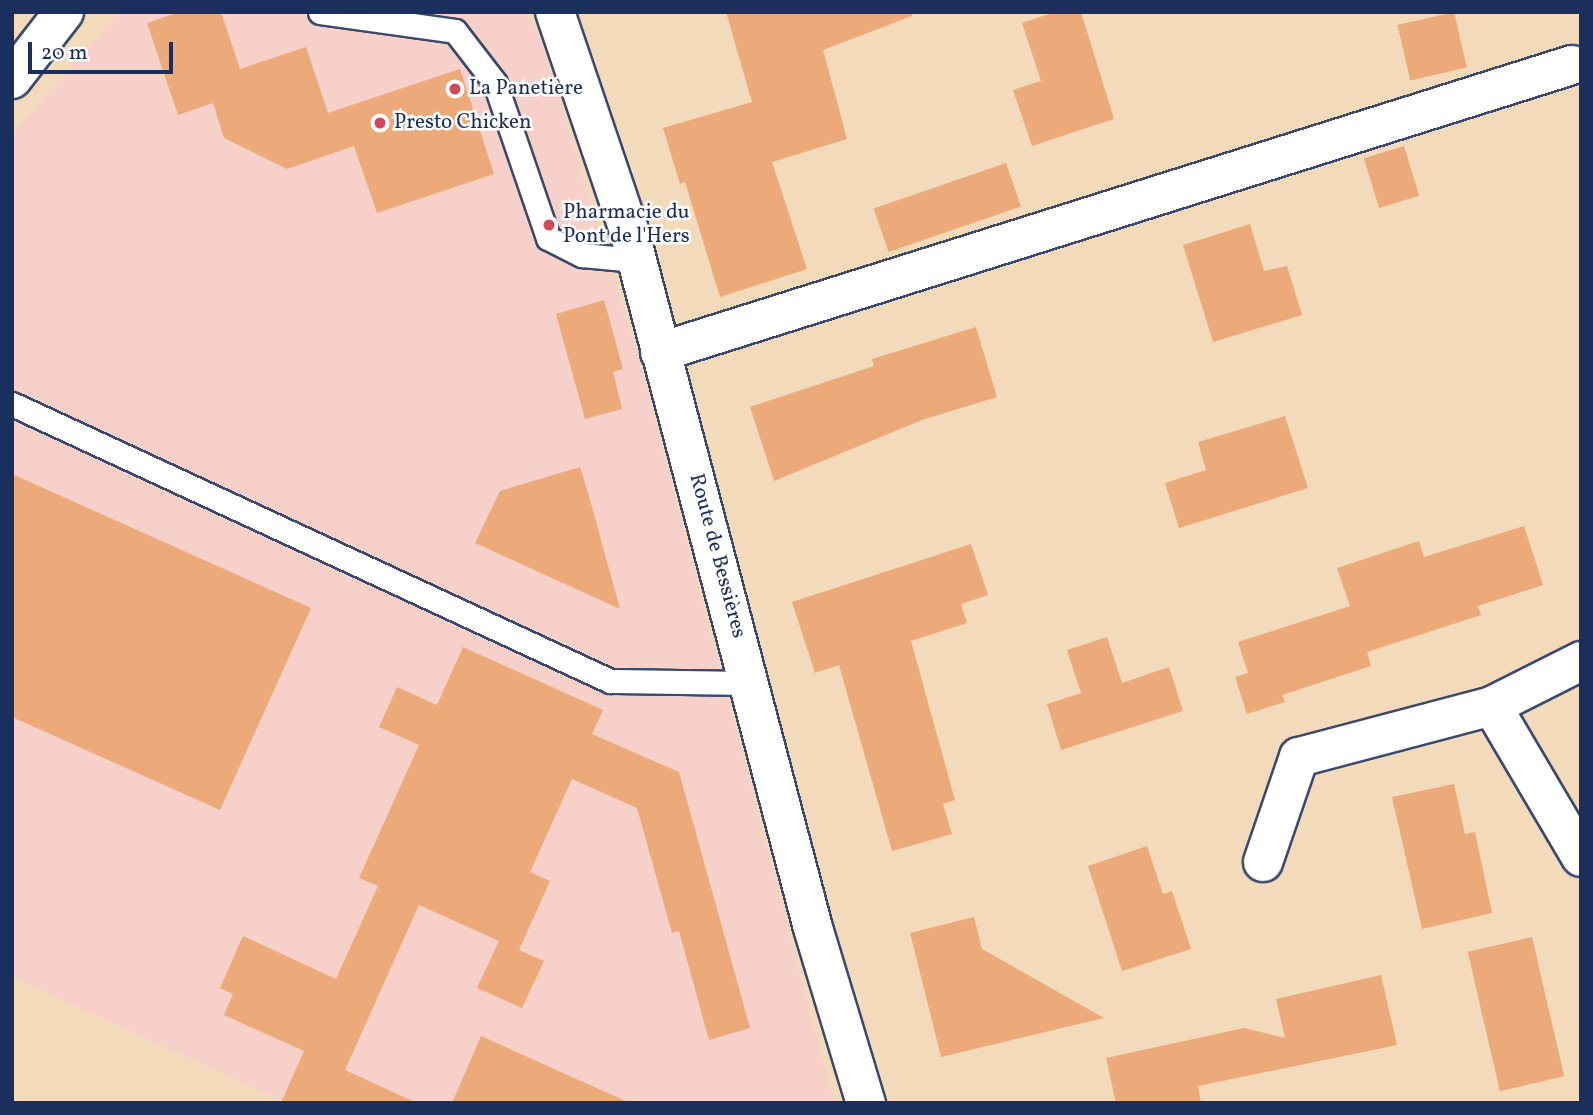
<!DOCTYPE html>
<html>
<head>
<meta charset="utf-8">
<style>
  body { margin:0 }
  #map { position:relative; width:1593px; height:1115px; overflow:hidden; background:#f3dabb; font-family:Vollkorn,serif }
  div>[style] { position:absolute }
  .built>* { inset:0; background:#f7d0ca }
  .building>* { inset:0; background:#eca97a; transform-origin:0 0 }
  .roads { filter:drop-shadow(2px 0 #3b496c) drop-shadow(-2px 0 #3b496c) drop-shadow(0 2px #3b496c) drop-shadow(0 -2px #3b496c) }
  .service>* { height:23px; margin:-11.5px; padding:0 11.5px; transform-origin:11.5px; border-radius:11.5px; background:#fff }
  .minor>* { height:38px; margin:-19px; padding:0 19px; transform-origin:19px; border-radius:19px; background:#fff }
  .tertiary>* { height:38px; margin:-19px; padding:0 19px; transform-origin:19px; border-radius:19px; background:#fff }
  .secondary>* { height:38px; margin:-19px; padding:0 19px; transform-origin:19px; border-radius:19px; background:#fff }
  .dots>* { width:19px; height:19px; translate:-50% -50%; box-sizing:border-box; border:4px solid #fff; border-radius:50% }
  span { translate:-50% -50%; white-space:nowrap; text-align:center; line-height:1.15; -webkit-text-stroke:5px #fff; paint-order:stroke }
  .poi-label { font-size:21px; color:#1b2f5e }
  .left { translate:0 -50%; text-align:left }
  .street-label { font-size:21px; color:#1b2f5e }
  .frame { position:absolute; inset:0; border:14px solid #1b2f5e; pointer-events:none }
  .scale { position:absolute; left:28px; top:42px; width:145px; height:32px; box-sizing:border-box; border:4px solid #1b2f5e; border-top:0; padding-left:9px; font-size:21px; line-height:24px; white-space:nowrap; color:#1b2f5e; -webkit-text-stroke:5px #fff; paint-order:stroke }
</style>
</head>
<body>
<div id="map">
  <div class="built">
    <div style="clip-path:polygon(119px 12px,524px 12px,538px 31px,639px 359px,834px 1103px,288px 1103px,12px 977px,12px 135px)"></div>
  </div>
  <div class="building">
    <div style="clip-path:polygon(179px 12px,221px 12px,240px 69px,306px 47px,328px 113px,460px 69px,494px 174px,377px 213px,354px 146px,287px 169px,224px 138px,213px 103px,178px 115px,147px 23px)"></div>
    <div style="clip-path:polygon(726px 12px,912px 12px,912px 16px,823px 50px,847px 139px,772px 162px,807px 269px,720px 297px,685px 182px,680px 184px,663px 128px,752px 102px)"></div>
    <div style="clip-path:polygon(1055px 12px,1081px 12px,1114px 119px,1032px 146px,1013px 90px,1041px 81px,1022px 23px)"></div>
    <div style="left:1454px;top:12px;width:57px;height:58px;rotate:77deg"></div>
    <div style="left:1404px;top:146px;width:52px;height:42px;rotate:73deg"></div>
    <div style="left:1006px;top:163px;width:46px;height:140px;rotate:71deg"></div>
    <div style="clip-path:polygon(1250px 224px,1264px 271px,1287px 266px,1302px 315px,1213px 342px,1183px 245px)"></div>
    <div style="clip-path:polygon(604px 300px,623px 369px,613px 372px,622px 409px,585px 419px,556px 314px)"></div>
    <div style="clip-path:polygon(976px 327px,997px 397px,922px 420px,774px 481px,750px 407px,874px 366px,872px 359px)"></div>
    <div style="clip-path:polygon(1285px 416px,1308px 488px,1179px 528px,1165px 483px,1206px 470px,1198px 442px)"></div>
    <div style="clip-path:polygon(580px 467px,589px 496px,620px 609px,475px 543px,500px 491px)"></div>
    <div style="clip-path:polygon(12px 474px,311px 608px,220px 810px,12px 717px)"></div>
    <div style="clip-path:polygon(1524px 526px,1543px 585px,1478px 606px,1481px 615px,1367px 652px,1371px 666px,1282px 695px,1285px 702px,1247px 714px,1235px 677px,1248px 673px,1238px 642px,1350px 606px,1337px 568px,1419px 541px,1424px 557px)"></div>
    <div style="clip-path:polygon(971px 544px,988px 595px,961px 604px,967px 623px,911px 641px,955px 800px,943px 804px,952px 834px,892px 851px,839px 665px,815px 673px,792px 602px)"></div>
    <div style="clip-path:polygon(1107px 637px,1122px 683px,1169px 667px,1183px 711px,1061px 750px,1047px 704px,1081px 693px,1067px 650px)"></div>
    <div style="clip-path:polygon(463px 647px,603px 710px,592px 734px,679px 772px,750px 1028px,709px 1040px,679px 931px,672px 933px,637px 808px,572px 779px,530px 872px,550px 881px,519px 950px,544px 961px,522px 1008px,477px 988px,499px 941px,419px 905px,345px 1070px,417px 1103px,281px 1103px,304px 1051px,224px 1015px,233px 994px,220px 988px,243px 936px,336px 979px,378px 886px,359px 878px,419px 745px,379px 727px,397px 687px,437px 705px)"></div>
    <div style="clip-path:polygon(1454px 784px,1465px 834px,1475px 832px,1492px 913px,1422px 929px,1392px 797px)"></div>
    <div style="clip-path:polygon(1147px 846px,1163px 894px,1172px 891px,1191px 949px,1122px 971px,1088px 866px)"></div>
    <div style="clip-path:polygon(974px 917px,982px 949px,1104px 1018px,941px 1057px,910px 933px)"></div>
    <div style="left:1532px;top:937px;width:143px;height:66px;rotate:77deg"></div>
    <div style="clip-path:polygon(1381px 975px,1397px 1045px,1198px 1086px,1201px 1103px,1116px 1103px,1106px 1058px,1244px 1028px,1285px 1038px,1276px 999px)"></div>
    <div style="clip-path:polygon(481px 1036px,630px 1103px,452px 1103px)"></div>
  </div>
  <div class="roads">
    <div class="service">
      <div style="left:320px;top:12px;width:136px;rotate:8deg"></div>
      <div style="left:455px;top:31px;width:66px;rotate:52.4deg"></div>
      <div style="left:495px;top:83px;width:164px;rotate:71.1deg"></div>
      <div style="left:548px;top:238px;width:38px;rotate:27deg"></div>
      <div style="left:582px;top:255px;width:53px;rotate:5.4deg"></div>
      <div style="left:12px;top:404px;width:659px;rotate:24.85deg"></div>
      <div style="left:610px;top:681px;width:142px;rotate:0.8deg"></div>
    </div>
    <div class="minor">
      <div style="left:660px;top:352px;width:956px;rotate:-17.47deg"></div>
      <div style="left:1492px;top:706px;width:100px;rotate:-26.8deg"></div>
      <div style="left:1263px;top:862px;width:111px;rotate:-71.1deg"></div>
      <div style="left:1299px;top:757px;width:200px;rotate:-14.8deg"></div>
      <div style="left:1492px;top:706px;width:175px;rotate:59.5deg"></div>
    </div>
    <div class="tertiary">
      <div style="left:12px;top:79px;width:85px;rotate:-52.2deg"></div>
    </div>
    <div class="secondary">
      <div style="left:555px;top:12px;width:230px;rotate:71.3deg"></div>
      <div style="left:629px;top:230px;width:722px;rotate:75.23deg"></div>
      <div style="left:813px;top:928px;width:183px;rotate:73.2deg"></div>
    </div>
  </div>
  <div class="dots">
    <div style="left:455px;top:89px;background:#d1495b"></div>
    <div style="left:380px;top:123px;background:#d1495b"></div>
    <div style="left:549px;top:225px;background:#d1495b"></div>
  </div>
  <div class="poi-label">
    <span class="left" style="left:469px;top:89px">La Panetière</span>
    <span class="left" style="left:394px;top:123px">Presto Chicken</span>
    <span class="left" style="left:563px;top:225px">Pharmacie du<br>Pont de l'Hers</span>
  </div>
  <div class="street-label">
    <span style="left:717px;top:556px;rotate:75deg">Route de Bessières</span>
  </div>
  <div class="frame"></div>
  <div class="scale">20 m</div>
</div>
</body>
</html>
